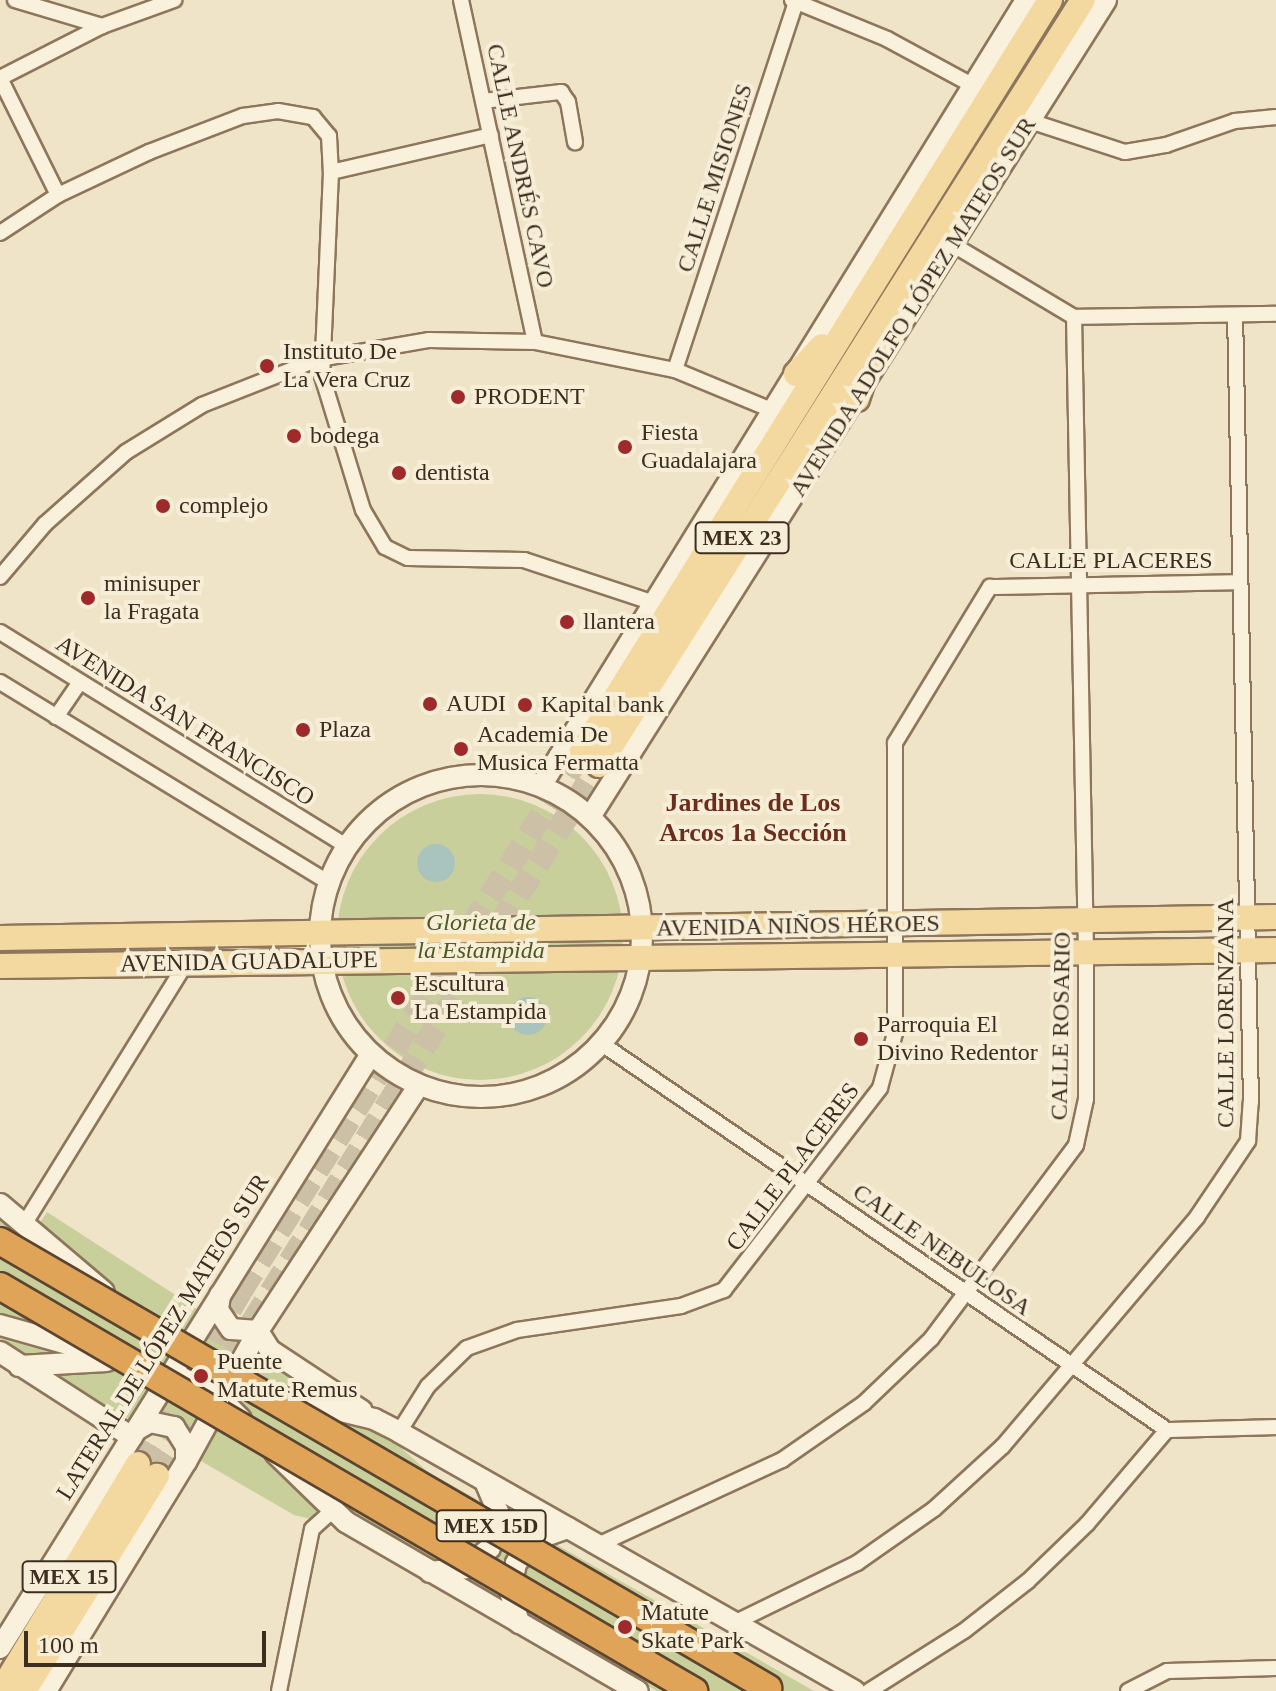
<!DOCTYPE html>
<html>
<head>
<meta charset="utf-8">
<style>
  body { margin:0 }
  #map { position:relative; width:1276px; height:1691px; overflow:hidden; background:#f0e4c8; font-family:Georgia,serif }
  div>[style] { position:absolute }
  .green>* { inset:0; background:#c9cf9b }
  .round { border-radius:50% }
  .water>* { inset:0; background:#a9c4bc }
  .primary-tunnel>* { height:24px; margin-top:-12px; transform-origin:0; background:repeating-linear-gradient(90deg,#ccc0a6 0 24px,transparent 0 36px) }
  .roads { filter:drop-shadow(2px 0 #8d765c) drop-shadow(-2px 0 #8d765c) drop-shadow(0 2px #8d765c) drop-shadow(0 -2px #8d765c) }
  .street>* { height:14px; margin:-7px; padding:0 7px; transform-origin:7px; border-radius:7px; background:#faf1dc }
  .secondary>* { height:20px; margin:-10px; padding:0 10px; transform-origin:10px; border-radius:10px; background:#faf1dc }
  .secondary>.ring { margin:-10px; padding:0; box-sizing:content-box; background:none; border:20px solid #faf1dc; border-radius:50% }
  .primary>* { height:24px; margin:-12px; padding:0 12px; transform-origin:12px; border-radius:12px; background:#f3d9a0 }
  .bridges { filter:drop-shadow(2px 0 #5b4430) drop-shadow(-2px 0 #5b4430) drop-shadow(0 2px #5b4430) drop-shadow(0 -2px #5b4430) }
  .highway-bridge>* { height:26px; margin:-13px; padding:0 13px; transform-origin:13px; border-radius:13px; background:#e0a458 }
  .dots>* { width:22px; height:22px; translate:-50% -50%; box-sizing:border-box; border:4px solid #f7eed8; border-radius:50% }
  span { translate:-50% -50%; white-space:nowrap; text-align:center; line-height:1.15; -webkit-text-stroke:8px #f7eed8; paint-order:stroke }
  .shield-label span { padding:2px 6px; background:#f7eed8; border:2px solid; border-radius:6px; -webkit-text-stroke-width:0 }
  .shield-label { font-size:22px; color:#3d2e20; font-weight:700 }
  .street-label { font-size:24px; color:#3d2e20 }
  .poi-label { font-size:24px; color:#3d2e20 }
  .left { translate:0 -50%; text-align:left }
  .park-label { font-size:24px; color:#4d5a26; font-style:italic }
  .neighbourhood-label { font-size:26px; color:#6b2e1e; font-weight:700 }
  .scale { position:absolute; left:24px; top:1631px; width:242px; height:36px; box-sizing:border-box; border:4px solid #3d2e20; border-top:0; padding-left:10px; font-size:24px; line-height:28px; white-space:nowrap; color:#3d2e20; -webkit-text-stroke:6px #f7eed8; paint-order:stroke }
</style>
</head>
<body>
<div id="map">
  <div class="green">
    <div class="round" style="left:337px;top:794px;width:286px;height:286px"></div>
    <div style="clip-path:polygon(47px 1212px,372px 1422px,427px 1471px,814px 1691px,657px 1691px,396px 1539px,294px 1515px,0 1344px,0 1221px,28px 1241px)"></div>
  </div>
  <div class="water">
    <div class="round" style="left:417px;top:844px;width:38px;height:38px"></div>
    <div class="round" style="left:509px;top:997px;width:38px;height:38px"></div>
  </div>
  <div class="primary-tunnel">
    <div style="left:138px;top:1464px;width:200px;rotate:-59.3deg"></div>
    <div style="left:240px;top:1292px;width:638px;rotate:-57.68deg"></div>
    <div style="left:157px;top:1476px;width:837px;rotate:-58.13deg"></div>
  </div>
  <div class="roads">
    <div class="street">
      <div style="left:15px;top:0;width:91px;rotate:16.6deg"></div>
      <div style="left:461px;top:0;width:350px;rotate:77.8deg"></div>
      <div style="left:792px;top:0;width:103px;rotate:22.3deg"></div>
      <div style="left:887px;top:39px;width:99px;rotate:28.4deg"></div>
      <div style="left:483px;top:101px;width:79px;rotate:-6.6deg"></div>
      <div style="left:561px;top:92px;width:12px;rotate:55deg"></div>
      <div style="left:568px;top:102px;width:41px;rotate:80.1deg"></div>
      <div style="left:1030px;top:121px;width:100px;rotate:18.1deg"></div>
      <div style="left:1125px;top:152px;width:42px;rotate:-9.7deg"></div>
      <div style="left:1166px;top:145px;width:73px;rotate:-19.2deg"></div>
      <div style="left:1235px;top:121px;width:41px;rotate:-5.6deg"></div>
      <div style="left:331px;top:172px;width:164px;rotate:-13deg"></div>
      <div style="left:58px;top:195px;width:131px;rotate:-116.4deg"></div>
      <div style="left:0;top:78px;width:114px;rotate:-27deg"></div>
      <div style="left:102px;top:26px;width:77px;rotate:-19.9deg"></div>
      <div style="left:0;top:233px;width:69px;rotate:-33.2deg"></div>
      <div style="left:58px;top:195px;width:101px;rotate:-25.3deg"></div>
      <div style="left:149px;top:152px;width:101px;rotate:-21deg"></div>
      <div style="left:243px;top:116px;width:35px;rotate:-8deg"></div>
      <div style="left:278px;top:111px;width:36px;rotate:10deg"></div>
      <div style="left:313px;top:117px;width:25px;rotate:50deg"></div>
      <div style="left:329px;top:136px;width:36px;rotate:87deg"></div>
      <div style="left:331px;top:172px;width:204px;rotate:92.5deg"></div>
      <div style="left:322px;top:376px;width:140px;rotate:73deg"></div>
      <div style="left:363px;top:510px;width:43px;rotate:59.3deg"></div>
      <div style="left:385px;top:547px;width:25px;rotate:26deg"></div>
      <div style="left:408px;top:558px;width:116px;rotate:1deg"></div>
      <div style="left:524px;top:560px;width:137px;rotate:18.3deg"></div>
      <div style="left:952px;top:244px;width:142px;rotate:30.9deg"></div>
      <div style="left:1074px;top:317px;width:202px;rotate:-0.9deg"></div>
      <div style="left:675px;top:370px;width:390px;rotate:-71.8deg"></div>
      <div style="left:0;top:577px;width:70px;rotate:-49.7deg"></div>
      <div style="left:45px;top:524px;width:108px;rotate:-41.6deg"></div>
      <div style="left:126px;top:452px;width:89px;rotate:-31.7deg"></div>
      <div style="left:202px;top:405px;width:126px;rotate:-21.5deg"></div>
      <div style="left:319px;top:359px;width:112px;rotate:-9.8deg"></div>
      <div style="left:429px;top:340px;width:106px;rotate:1.1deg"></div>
      <div style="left:535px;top:342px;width:143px;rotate:11.3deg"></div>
      <div style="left:675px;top:370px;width:107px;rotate:22.5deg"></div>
      <div style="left:0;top:632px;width:407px;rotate:31.7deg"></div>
      <div style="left:0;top:682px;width:384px;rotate:31.4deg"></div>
      <div style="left:56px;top:717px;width:42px;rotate:-55.6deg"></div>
      <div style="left:602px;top:1044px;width:684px;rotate:34.34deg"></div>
      <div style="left:1167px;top:1430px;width:109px;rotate:-1.6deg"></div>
      <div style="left:25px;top:1223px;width:306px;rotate:-58.2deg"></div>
      <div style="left:399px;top:1432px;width:54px;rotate:-57.8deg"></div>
      <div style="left:428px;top:1386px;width:54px;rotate:-44.3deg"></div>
      <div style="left:467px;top:1348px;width:53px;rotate:-19.8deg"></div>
      <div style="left:517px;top:1330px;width:166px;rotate:-8.3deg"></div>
      <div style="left:681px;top:1306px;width:46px;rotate:-20.4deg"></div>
      <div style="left:724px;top:1290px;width:255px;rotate:-52.3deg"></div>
      <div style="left:880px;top:1088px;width:57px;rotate:-74.7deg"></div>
      <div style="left:895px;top:1033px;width:290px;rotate:-90deg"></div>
      <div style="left:895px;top:743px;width:183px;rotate:-58.7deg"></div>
      <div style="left:990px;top:587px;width:250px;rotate:-1.1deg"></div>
      <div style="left:598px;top:1545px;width:203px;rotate:-24.8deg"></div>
      <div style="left:782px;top:1460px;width:100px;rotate:-34.8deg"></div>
      <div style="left:864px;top:1403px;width:93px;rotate:-43.7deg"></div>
      <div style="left:931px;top:1339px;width:242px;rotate:-53.2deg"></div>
      <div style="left:1076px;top:1145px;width:47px;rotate:-77.7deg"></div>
      <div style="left:1086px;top:1099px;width:147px;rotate:-90deg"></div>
      <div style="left:1086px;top:952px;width:635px;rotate:-91.08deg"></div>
      <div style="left:736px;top:1622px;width:135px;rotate:-26deg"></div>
      <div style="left:857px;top:1563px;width:94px;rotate:-35deg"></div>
      <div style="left:934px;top:1509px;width:93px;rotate:-42.4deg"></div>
      <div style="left:1003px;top:1446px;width:300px;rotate:-49.7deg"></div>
      <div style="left:1197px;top:1217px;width:92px;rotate:-56.1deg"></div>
      <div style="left:1248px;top:1141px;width:39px;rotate:-86deg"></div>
      <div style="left:1251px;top:1102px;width:787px;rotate:-91.16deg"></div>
      <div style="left:279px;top:1691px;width:165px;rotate:-78.5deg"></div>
      <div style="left:312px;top:1529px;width:27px;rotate:-42deg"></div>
      <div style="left:869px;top:1691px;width:112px;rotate:-32.3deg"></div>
      <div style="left:964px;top:1631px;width:81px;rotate:-38deg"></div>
      <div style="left:1028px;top:1581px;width:82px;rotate:-44deg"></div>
      <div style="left:1087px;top:1524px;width:123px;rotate:-49.6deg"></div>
      <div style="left:1128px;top:1691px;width:44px;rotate:-27.1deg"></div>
      <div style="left:1167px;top:1671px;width:109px;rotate:-1.6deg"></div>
    </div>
    <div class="secondary">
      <div class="ring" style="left:320px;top:775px;width:302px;height:302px"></div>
      <div style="left:541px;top:786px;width:924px;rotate:-58.32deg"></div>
      <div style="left:590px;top:817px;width:966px;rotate:-57.72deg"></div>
      <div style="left:0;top:1204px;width:136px;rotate:40.2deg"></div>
      <div style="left:220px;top:1295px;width:15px;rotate:98deg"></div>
      <div style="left:218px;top:1310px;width:23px;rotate:56deg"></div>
      <div style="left:231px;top:1329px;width:27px;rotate:4deg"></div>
      <div style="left:258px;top:1331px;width:22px;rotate:58deg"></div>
      <div style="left:270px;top:1350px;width:110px;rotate:33.5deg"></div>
      <div style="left:0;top:1325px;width:110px;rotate:15.8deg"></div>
      <div style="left:0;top:1352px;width:157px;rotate:32.8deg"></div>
      <div style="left:19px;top:1366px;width:88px;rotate:-3.3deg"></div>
      <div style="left:175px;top:1374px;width:52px;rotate:28.5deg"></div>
      <div style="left:221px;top:1399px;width:28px;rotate:45deg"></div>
      <div style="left:275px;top:1395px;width:102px;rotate:13.6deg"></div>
      <div style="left:374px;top:1419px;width:28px;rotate:27deg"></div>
      <div style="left:399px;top:1432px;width:524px;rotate:29.6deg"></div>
      <div style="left:136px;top:1430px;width:16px;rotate:-30deg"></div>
      <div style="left:150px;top:1422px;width:25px;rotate:12deg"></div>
      <div style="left:174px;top:1427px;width:22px;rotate:58deg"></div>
      <div style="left:186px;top:1446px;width:16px;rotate:90deg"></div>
      <div style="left:275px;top:1453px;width:99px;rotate:44.2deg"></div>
      <div style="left:346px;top:1522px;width:337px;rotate:30.1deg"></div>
      <div style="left:430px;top:1572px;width:36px;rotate:-6deg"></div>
      <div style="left:466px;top:1568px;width:31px;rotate:-40deg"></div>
      <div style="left:490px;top:1548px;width:37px;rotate:-77deg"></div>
      <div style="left:498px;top:1512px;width:33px;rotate:-113deg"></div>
      <div style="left:519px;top:1623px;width:32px;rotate:-106deg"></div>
      <div style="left:510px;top:1592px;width:30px;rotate:-78deg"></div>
      <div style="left:516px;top:1563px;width:34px;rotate:-47deg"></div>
      <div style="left:539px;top:1538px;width:31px;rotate:-19deg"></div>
      <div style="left:0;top:1648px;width:700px;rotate:-58.01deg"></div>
      <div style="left:46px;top:1691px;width:268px;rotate:-58.6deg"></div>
      <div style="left:186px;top:1462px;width:149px;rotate:-61.2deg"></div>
      <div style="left:258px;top:1331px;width:294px;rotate:-56.8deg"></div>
    </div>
    <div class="primary">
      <div style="left:796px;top:374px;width:38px;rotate:-47deg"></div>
      <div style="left:857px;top:399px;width:55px;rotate:-71.9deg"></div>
      <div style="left:581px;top:753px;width:887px;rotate:-58.08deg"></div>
      <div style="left:599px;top:765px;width:905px;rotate:-57.68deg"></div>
      <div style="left:0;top:938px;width:1276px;rotate:-0.94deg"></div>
      <div style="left:0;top:966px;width:1276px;rotate:-0.72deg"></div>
      <div style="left:1px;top:1691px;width:265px;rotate:-58.9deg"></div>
      <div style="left:24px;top:1691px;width:253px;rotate:-58.3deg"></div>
    </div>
  </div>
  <div class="bridges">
    <div class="highway-bridge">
      <div style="left:0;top:1241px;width:889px;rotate:30.2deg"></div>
      <div style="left:0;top:1286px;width:804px;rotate:30.27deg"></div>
    </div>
  </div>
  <div class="dots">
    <div style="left:267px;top:366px;background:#9e2a2b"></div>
    <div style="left:458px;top:397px;background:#9e2a2b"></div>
    <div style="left:294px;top:436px;background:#9e2a2b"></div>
    <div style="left:625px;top:447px;background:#9e2a2b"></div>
    <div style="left:399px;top:473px;background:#9e2a2b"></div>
    <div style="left:163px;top:506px;background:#9e2a2b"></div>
    <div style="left:88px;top:598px;background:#9e2a2b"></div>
    <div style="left:567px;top:622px;background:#9e2a2b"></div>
    <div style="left:430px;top:704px;background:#9e2a2b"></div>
    <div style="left:525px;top:705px;background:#9e2a2b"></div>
    <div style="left:303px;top:730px;background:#9e2a2b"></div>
    <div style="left:461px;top:749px;background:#9e2a2b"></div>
    <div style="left:398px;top:998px;background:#9e2a2b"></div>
    <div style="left:861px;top:1039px;background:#9e2a2b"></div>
    <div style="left:201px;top:1376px;background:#9e2a2b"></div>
    <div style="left:625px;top:1627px;background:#9e2a2b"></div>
  </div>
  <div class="shield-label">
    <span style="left:742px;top:538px">MEX 23</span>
    <span style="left:491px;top:1526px">MEX 15D</span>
    <span style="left:69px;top:1577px">MEX 15</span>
  </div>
  <div class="street-label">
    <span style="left:520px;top:166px;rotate:78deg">CALLE ANDRÉS CAVO</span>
    <span style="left:715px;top:178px;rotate:-72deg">CALLE MISIONES</span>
    <span style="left:913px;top:307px;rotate:-58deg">AVENIDA ADOLFO LÓPEZ MATEOS SUR</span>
    <span style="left:1111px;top:561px">CALLE PLACERES</span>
    <span style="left:185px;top:721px;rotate:32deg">AVENIDA SAN FRANCISCO</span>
    <span style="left:798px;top:926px;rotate:-1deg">AVENIDA NIÑOS HÉROES</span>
    <span style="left:249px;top:962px;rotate:-1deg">AVENIDA GUADALUPE</span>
    <span style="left:1226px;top:1013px;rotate:-90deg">CALLE LORENZANA</span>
    <span style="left:1061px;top:1026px;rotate:-89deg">CALLE ROSARIO</span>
    <span style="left:793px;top:1167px;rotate:-53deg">CALLE PLACERES</span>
    <span style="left:942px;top:1250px;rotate:35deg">CALLE NEBULOSA</span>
    <span style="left:163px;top:1337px;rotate:-58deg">LATERAL DE LÓPEZ MATEOS SUR</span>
  </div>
  <div class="poi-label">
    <span class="left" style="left:283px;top:366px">Instituto De<br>La Vera Cruz</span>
    <span class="left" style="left:474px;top:397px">PRODENT</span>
    <span class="left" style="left:641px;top:447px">Fiesta<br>Guadalajara</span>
    <span class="left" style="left:310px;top:436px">bodega</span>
    <span class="left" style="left:415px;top:473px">dentista</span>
    <span class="left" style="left:179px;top:506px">complejo</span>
    <span class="left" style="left:104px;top:598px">minisuper<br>la Fragata</span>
    <span class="left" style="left:583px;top:622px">llantera</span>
    <span class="left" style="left:446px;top:704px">AUDI</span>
    <span class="left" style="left:541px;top:705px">Kapital bank</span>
    <span class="left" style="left:319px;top:730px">Plaza</span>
    <span class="left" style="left:477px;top:749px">Academia De<br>Musica Fermatta</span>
    <span class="left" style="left:414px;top:998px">Escultura<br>La Estampida</span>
    <span class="left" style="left:877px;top:1039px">Parroquia El<br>Divino Redentor</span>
    <span class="left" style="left:217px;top:1376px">Puente<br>Matute Remus</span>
    <span class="left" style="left:641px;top:1627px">Matute<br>Skate Park</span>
  </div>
  <div class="park-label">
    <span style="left:481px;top:937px">Glorieta de<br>la Estampida</span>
  </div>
  <div class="neighbourhood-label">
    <span style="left:753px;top:818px">Jardines de Los<br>Arcos 1a Sección</span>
  </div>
  <div class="scale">100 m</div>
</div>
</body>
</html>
